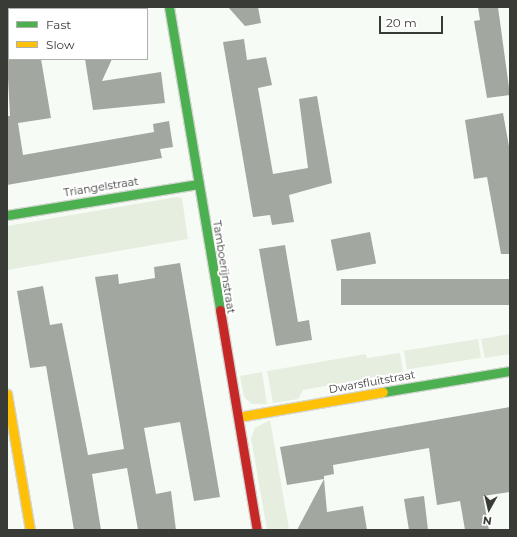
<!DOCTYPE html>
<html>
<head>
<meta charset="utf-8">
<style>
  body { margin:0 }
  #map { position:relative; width:517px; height:537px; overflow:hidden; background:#f7fbf5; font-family:Montserrat,sans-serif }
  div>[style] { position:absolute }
  .green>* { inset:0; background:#e5eedf; transform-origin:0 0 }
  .building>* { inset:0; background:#a2a7a0; transform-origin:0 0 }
  .roads { filter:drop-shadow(1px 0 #d3d6d1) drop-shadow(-1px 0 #d3d6d1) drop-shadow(0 1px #d3d6d1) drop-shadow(0 -1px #d3d6d1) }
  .fast>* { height:9px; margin:-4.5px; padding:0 4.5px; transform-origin:4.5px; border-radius:4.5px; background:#4caf50 }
  .slow>* { height:9px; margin:-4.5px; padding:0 4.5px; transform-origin:4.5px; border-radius:4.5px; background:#ffc107 }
  .jam>* { height:9px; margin:-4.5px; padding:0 4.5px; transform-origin:4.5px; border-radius:4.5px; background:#c62828 }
  span { translate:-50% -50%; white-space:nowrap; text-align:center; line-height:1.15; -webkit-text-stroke:4px #fff; paint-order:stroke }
  .street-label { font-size:11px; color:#383b36 }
  .frame { position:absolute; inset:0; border:8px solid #383b36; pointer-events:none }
  .legend { position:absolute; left:8px; top:8px; width:140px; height:52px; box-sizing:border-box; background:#fff; border:1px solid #afb1af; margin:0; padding:5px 7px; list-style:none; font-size:12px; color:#383b36 }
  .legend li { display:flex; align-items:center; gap:8px; height:20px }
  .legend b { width:20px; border:1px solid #afb1af }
  .north { position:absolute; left:469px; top:489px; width:40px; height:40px; -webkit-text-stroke:3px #fff; paint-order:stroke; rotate:188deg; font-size:11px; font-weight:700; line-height:16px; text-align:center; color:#383b36 }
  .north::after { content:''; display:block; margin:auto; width:14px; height:18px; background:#383b36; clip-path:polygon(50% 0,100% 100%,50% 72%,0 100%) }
  .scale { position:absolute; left:379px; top:16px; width:64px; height:18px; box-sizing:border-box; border:2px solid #383b36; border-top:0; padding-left:5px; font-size:12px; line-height:14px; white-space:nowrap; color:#383b36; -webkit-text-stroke:3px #fff; paint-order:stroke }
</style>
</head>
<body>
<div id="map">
  <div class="green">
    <div style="clip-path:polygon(177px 197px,182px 198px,188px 239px,7px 270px,7px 226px)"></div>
    <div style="clip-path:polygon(510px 334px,510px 354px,485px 358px,481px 339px)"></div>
    <div style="left:478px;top:339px;width:19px;height:75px;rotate:81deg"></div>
    <div style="clip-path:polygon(400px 353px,403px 372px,303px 390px,298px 399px,273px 403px,267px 371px,366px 354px,367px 358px)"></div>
    <div style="clip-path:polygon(262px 372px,267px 404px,252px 404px,244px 397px,240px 376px)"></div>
    <div style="clip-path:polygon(270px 420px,289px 529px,283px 530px,267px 530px,251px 438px,255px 428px)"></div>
  </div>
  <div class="building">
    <div style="clip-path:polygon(228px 7px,258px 7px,261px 23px,245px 26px)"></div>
    <div style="clip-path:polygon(478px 7px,498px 7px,510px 95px,487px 98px,474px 21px,480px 20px)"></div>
    <div style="clip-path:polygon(244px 39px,247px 60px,266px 57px,272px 85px,258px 88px,273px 174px,308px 168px,299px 99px,317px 96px,332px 183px,289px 195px,294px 222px,272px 225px,270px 215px,253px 217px,223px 42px)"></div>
    <div style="clip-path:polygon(7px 59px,41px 59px,51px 118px,18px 123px,23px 155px,154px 132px,153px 124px,169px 121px,173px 147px,160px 149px,162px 158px,7px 185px,7px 116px,10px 116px)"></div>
    <div style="clip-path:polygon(85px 59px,112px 59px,102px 81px,161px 72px,165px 103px,93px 110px)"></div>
    <div style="clip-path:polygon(503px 113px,510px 152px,510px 254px,501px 254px,487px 177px,474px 179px,465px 120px)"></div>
    <div style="left:370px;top:232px;width:32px;height:40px;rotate:79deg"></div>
    <div style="clip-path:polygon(285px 245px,298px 322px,309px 320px,312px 340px,276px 346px,259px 249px)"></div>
    <div style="clip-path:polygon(180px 263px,220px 497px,194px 501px,180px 422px,144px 428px,156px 494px,171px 491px,176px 530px,138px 530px,127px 468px,92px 474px,101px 530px,74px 530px,46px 366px,30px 368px,17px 291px,43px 286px,50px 325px,62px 323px,88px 455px,124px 449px,95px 277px,118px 274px,119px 284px,155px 278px,154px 267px)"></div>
    <div style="left:510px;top:279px;width:26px;height:169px;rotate:90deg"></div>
    <div style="clip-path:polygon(510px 407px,510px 492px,483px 496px,489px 530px,465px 530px,460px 501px,437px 505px,429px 448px,333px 465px,334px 474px,324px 476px,324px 479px,287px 485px,280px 447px)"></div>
    <div style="clip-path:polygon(324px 479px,327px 512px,363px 506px,367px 530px,297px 530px)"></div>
    <div style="clip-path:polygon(424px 496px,428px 530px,409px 530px,404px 499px)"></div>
  </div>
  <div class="roads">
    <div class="fast">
      <div style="left:169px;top:7px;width:307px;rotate:80.4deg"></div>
      <div style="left:7px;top:215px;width:194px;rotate:-9.2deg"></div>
      <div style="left:383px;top:392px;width:129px;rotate:-9.4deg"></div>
    </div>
    <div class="slow">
      <div style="left:7px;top:394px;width:138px;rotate:80.4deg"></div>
      <div style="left:238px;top:417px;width:147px;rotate:-9.8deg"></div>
    </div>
    <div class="jam">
      <div style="left:220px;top:310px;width:223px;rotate:80.5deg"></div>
    </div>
  </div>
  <div class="street-label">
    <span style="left:101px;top:187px;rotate:-9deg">Triangelstraat</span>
    <span style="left:224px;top:267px;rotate:81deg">Tamboerijnstraat</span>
    <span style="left:372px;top:382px;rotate:-10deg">Dwarsfluitstraat</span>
  </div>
  <div class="frame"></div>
  <ul class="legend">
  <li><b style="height:5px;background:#4caf50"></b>Fast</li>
  <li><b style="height:5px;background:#ffc107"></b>Slow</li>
  </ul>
  <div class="north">N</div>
  <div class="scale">20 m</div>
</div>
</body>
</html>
